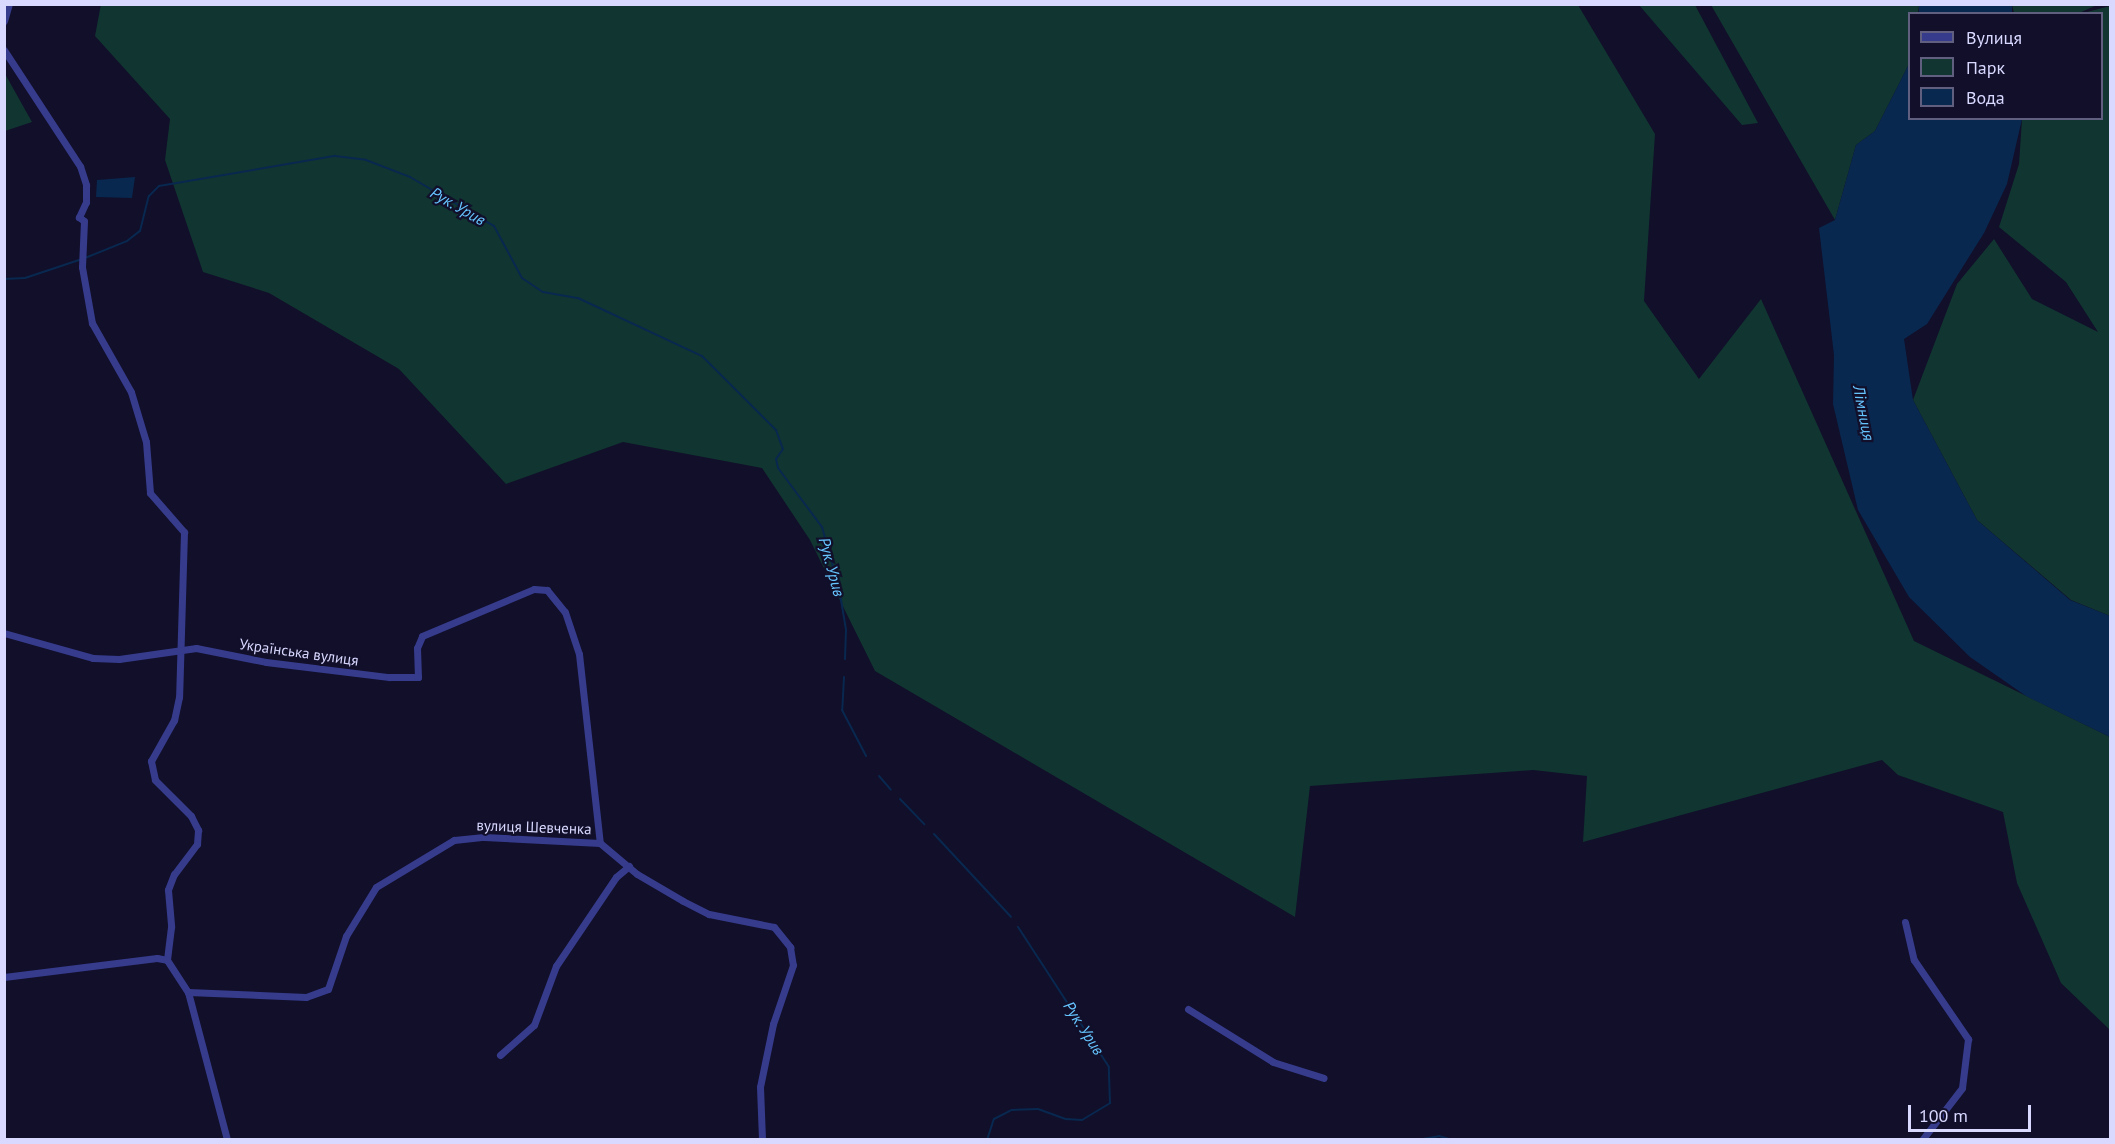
<!DOCTYPE html>
<html>
<head>
<meta charset="utf-8">
<style>
  body { margin:0 }
  #map { position:relative; width:2115px; height:1144px; overflow:hidden; background:#110f2a; font-family:"PT Sans",sans-serif }
  div>[style] { position:absolute }
  .green>* { inset:0; background:#113530 }
  .water>* { inset:0; background:#09284f; transform-origin:0 0 }
  .stream>* { height:2px; margin:-1px; padding:0 1px; transform-origin:1px; border-radius:1px; background:#09284f }
  .minor>* { height:7px; margin:-3.5px; padding:0 3.5px; transform-origin:3.5px; border-radius:3.5px; background:#363b8c }
  span { translate:-50% -50%; white-space:nowrap; text-align:center; line-height:1.15; -webkit-text-stroke:4.5px #110f2a; paint-order:stroke }
  .street-label { font-size:15px; color:#d9d8ff }
  .water-label { font-size:16px; color:#66c5ff; font-style:italic }
  .frame { position:absolute; inset:0; border:6px solid #d9d8ff; pointer-events:none }
  .legend { position:absolute; left:1908px; top:12px; width:195px; height:108px; box-sizing:border-box; background:#110f2a; border:2px solid #615f7f; margin:0; padding:8px 10px; list-style:none; font-size:18px; color:#d9d8ff }
  .legend li { display:flex; align-items:center; gap:12px; height:30px }
  .legend b { width:30px; border:2px solid #615f7f }
  .scale { position:absolute; left:1908px; top:1105px; width:123px; height:27px; box-sizing:border-box; border:3px solid #d9d8ff; border-top:0; padding-left:8px; font-size:18px; line-height:21px; white-space:nowrap; color:#d9d8ff; -webkit-text-stroke:4px #110f2a; paint-order:stroke }
</style>
</head>
<body>
<div id="map">
  <div class="green">
    <div style="clip-path:polygon(101px 4px,1578px 5px,1655px 134px,1644px 301px,1699px 379px,1761px 299px,1914px 641px,2110px 737px,2110px 1030px,2061px 983px,2017px 883px,2003px 812px,1898px 775px,1882px 760px,1583px 842px,1587px 776px,1533px 770px,1310px 786px,1295px 917px,875px 671px,810px 540px,762px 468px,623px 442px,506px 484px,399px 369px,269px 293px,203px 272px,165px 160px,170px 119px,95px 36px)"></div>
    <div style="clip-path:polygon(1639px 5px,1695px 5px,1758px 123px,1742px 125px)"></div>
    <div style="clip-path:polygon(1711px 5px,1919px 5px,1918px 13px,1910px 14px,1909px 64px,1875px 131px,1856px 145px,1835px 220px)"></div>
    <div style="clip-path:polygon(2012px 5px,2012px 4px,2097px 5px,2077px 14px,2014px 13px)"></div>
    <div style="clip-path:polygon(2110px 6px,2110px 616px,2071px 600px,1977px 520px,1913px 400px,1957px 284px,1994px 239px,2032px 299px,2098px 332px,2066px 282px,1999px 227px,2019px 164px,2022px 119px,2102px 118px,2102px 14px,2083px 13px)"></div>
    <div style="clip-path:polygon(4px 72px,32px 122px,5px 131px,4px 131px)"></div>
  </div>
  <div class="water">
    <div style="left:1919px;top:5px;width:93px;height:8px"></div>
    <div style="clip-path:polygon(1909px 64px,1910px 118px,2022px 119px,2007px 184px,1984px 233px,1927px 324px,1904px 339px,1913px 400px,1977px 520px,2070px 600px,2110px 616px,2110px 737px,2026px 696px,1970px 657px,1909px 597px,1858px 510px,1833px 404px,1834px 355px,1819px 228px,1835px 220px,1856px 145px,1875px 131px)"></div>
    <div style="clip-path:polygon(135px 177px,132px 198px,96px 197px,97px 180px)"></div>
  </div>
  <div class="stream">
    <div style="left:85px;top:258px;width:45px;rotate:-22deg"></div>
    <div style="left:127px;top:241px;width:16px;rotate:-38deg"></div>
    <div style="left:140px;top:231px;width:36px;rotate:-76deg"></div>
    <div style="left:149px;top:196px;width:14px;rotate:-45deg"></div>
    <div style="left:159px;top:186px;width:179px;rotate:-9.7deg"></div>
    <div style="left:335px;top:156px;width:31px;rotate:7deg"></div>
    <div style="left:366px;top:160px;width:47px;rotate:21.1deg"></div>
    <div style="left:410px;top:177px;width:97px;rotate:30.3deg"></div>
    <div style="left:494px;top:226px;width:59px;rotate:61.7deg"></div>
    <div style="left:522px;top:278px;width:25px;rotate:34deg"></div>
    <div style="left:543px;top:292px;width:36px;rotate:10deg"></div>
    <div style="left:578px;top:298px;width:137px;rotate:25.1deg"></div>
    <div style="left:702px;top:356px;width:105px;rotate:45deg"></div>
    <div style="left:776px;top:430px;width:20px;rotate:70deg"></div>
    <div style="left:783px;top:449px;width:12px;rotate:125deg"></div>
    <div style="left:776px;top:459px;width:9px;rotate:77deg"></div>
    <div style="left:778px;top:468px;width:74px;rotate:53.3deg"></div>
    <div style="left:822px;top:527px;width:63px;rotate:74.4deg"></div>
    <div style="left:839px;top:588px;width:43px;rotate:80.5deg"></div>
    <div style="left:846px;top:630px;width:29px;rotate:92deg"></div>
    <div style="left:4px;top:279px;width:21px;rotate:-3deg"></div>
    <div style="left:25px;top:278px;width:57px;rotate:-18.4deg"></div>
    <div style="left:844px;top:677px;width:33px;rotate:93deg"></div>
    <div style="left:842px;top:710px;width:52px;rotate:62.4deg"></div>
    <div style="left:879px;top:776px;width:18px;rotate:49deg"></div>
    <div style="left:900px;top:799px;width:35px;rotate:46deg"></div>
    <div style="left:934px;top:834px;width:113px;rotate:47.1deg"></div>
    <div style="left:987px;top:1140px;width:22px;rotate:-72deg"></div>
    <div style="left:994px;top:1119px;width:20px;rotate:-27deg"></div>
    <div style="left:1012px;top:1110px;width:26px;rotate:-2deg"></div>
    <div style="left:1038px;top:1109px;width:30px;rotate:20deg"></div>
    <div style="left:1066px;top:1119px;width:16px;rotate:4deg"></div>
    <div style="left:1082px;top:1120px;width:33px;rotate:-31deg"></div>
    <div style="left:1110px;top:1103px;width:36px;rotate:-92deg"></div>
    <div style="left:1109px;top:1067px;width:167px;rotate:-123deg"></div>
    <div style="left:1417px;top:1140px;width:22px;rotate:-10deg"></div>
    <div style="left:1439px;top:1136px;width:15px;rotate:16deg"></div>
  </div>
  <div class="minor">
    <div style="left:4px;top:21px;width:18px;rotate:-74deg"></div>
    <div style="left:4px;top:50px;width:139px;rotate:56.8deg"></div>
    <div style="left:80px;top:166px;width:20px;rotate:72deg"></div>
    <div style="left:86px;top:185px;width:17px;rotate:90deg"></div>
    <div style="left:86px;top:202px;width:17px;rotate:115deg"></div>
    <div style="left:79px;top:217px;width:6px;rotate:39deg"></div>
    <div style="left:84px;top:221px;width:46px;rotate:92.5deg"></div>
    <div style="left:82px;top:267px;width:57px;rotate:79.9deg"></div>
    <div style="left:92px;top:323px;width:79px;rotate:60.5deg"></div>
    <div style="left:131px;top:392px;width:52px;rotate:73.3deg"></div>
    <div style="left:146px;top:442px;width:51px;rotate:85.5deg"></div>
    <div style="left:150px;top:493px;width:52px;rotate:48.9deg"></div>
    <div style="left:184px;top:532px;width:165px;rotate:91.7deg"></div>
    <div style="left:179px;top:697px;width:24px;rotate:102deg"></div>
    <div style="left:174px;top:720px;width:47px;rotate:119.3deg"></div>
    <div style="left:151px;top:761px;width:19px;rotate:78deg"></div>
    <div style="left:155px;top:780px;width:51px;rotate:45deg"></div>
    <div style="left:191px;top:816px;width:16px;rotate:63deg"></div>
    <div style="left:198px;top:830px;width:14px;rotate:94deg"></div>
    <div style="left:197px;top:844px;width:38px;rotate:127deg"></div>
    <div style="left:174px;top:874px;width:17px;rotate:111deg"></div>
    <div style="left:168px;top:890px;width:37px;rotate:85deg"></div>
    <div style="left:171px;top:927px;width:33px;rotate:97deg"></div>
    <div style="left:4px;top:633px;width:92px;rotate:15.7deg"></div>
    <div style="left:93px;top:658px;width:26px;rotate:2deg"></div>
    <div style="left:119px;top:659px;width:78px;rotate:-8.1deg"></div>
    <div style="left:196px;top:648px;width:71px;rotate:11.3deg"></div>
    <div style="left:266px;top:662px;width:124px;rotate:7deg"></div>
    <div style="left:389px;top:677px;width:29px"></div>
    <div style="left:418px;top:677px;width:29px;rotate:-92deg"></div>
    <div style="left:417px;top:648px;width:13px;rotate:-67deg"></div>
    <div style="left:422px;top:636px;width:121px;rotate:-22.8deg"></div>
    <div style="left:534px;top:589px;width:13px;rotate:4deg"></div>
    <div style="left:547px;top:590px;width:28px;rotate:51deg"></div>
    <div style="left:565px;top:612px;width:44px;rotate:71.6deg"></div>
    <div style="left:579px;top:654px;width:190px;rotate:83.7deg"></div>
    <div style="left:1905px;top:922px;width:39px;rotate:77deg"></div>
    <div style="left:1914px;top:960px;width:96px;rotate:55.6deg"></div>
    <div style="left:1968px;top:1039px;width:49px;rotate:97deg"></div>
    <div style="left:1962px;top:1088px;width:66px;rotate:127.6deg"></div>
    <div style="left:4px;top:977px;width:154px;rotate:-7.1deg"></div>
    <div style="left:157px;top:958px;width:10px;rotate:11deg"></div>
    <div style="left:167px;top:960px;width:38px;rotate:57deg"></div>
    <div style="left:188px;top:992px;width:153px;rotate:75.2deg"></div>
    <div style="left:188px;top:992px;width:118px;rotate:2.4deg"></div>
    <div style="left:306px;top:997px;width:23px;rotate:-20deg"></div>
    <div style="left:328px;top:989px;width:56px;rotate:-71.2deg"></div>
    <div style="left:346px;top:936px;width:57px;rotate:-58.5deg"></div>
    <div style="left:376px;top:887px;width:91px;rotate:-31.1deg"></div>
    <div style="left:454px;top:840px;width:30px;rotate:-6deg"></div>
    <div style="left:484px;top:837px;width:116px;rotate:3deg"></div>
    <div style="left:600px;top:843px;width:48px;rotate:40deg"></div>
    <div style="left:637px;top:874px;width:53px;rotate:30.4deg"></div>
    <div style="left:683px;top:901px;width:29px;rotate:27deg"></div>
    <div style="left:709px;top:914px;width:66px;rotate:11.3deg"></div>
    <div style="left:774px;top:927px;width:26px;rotate:51deg"></div>
    <div style="left:790px;top:947px;width:18px;rotate:81deg"></div>
    <div style="left:793px;top:965px;width:62px;rotate:108.7deg"></div>
    <div style="left:773px;top:1024px;width:64px;rotate:101.7deg"></div>
    <div style="left:760px;top:1087px;width:53px;rotate:87.8deg"></div>
    <div style="left:1188px;top:1009px;width:100px;rotate:31.9deg"></div>
    <div style="left:1273px;top:1062px;width:53px;rotate:17.4deg"></div>
    <div style="left:500px;top:1055px;width:45px;rotate:-41.4deg"></div>
    <div style="left:534px;top:1025px;width:63px;rotate:-69.6deg"></div>
    <div style="left:556px;top:966px;width:107px;rotate:-56deg"></div>
    <div style="left:616px;top:877px;width:17px;rotate:-40deg"></div>
  </div>
  <div class="street-label">
    <span style="left:299px;top:652px;rotate:8deg">Українська вулиця</span>
    <span style="left:534px;top:827px;rotate:2deg">вулиця Шевченка</span>
  </div>
  <div class="water-label">
    <span style="left:458px;top:206px;rotate:30deg">Рук. Урив</span>
    <span style="left:1864px;top:413px;rotate:79deg">Лімниця</span>
    <span style="left:832px;top:567px;rotate:75deg">Рук. Урив</span>
    <span style="left:1084px;top:1028px;rotate:57deg">Рук. Урив</span>
  </div>
  <div class="frame"></div>
  <ul class="legend">
  <li><b style="height:8px;background:#363b8c"></b>Вулиця</li>
  <li><b style="height:16px;background:#113530"></b>Парк</li>
  <li><b style="height:16px;background:#09284f"></b>Вода</li>
  </ul>
  <div class="scale">100 m</div>
</div>
</body>
</html>
